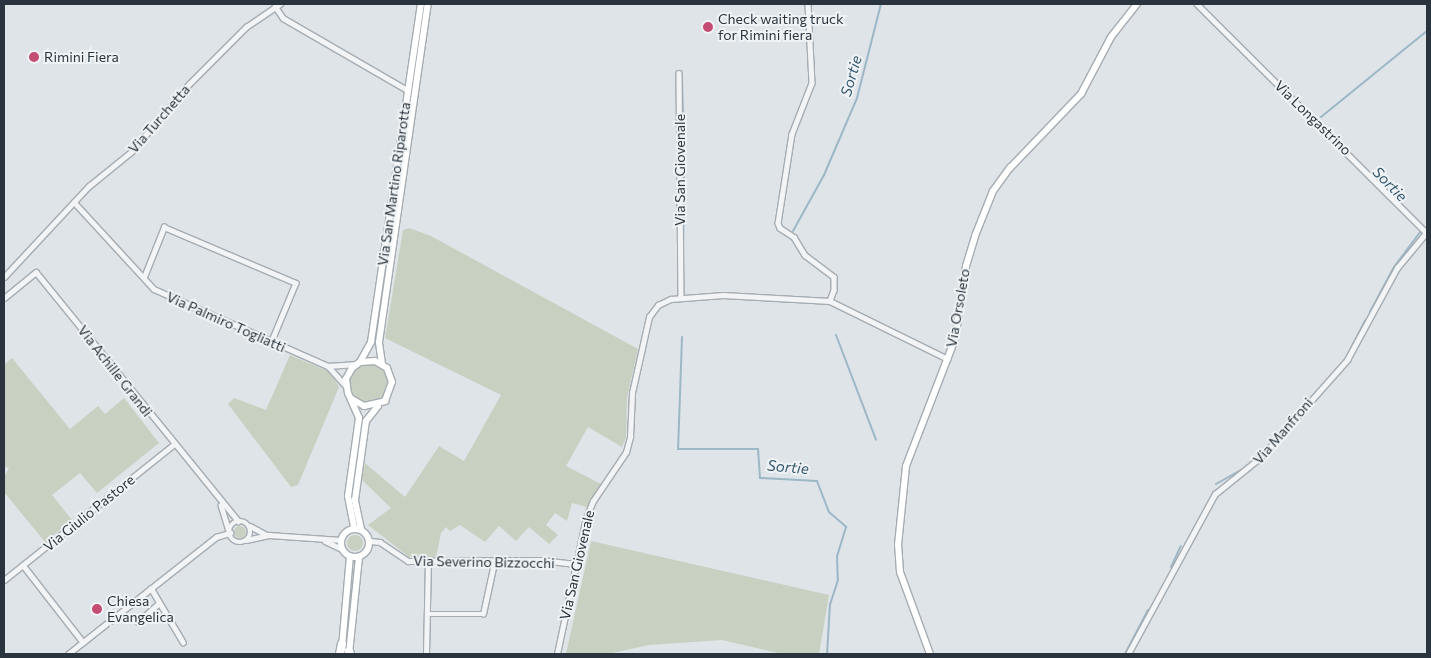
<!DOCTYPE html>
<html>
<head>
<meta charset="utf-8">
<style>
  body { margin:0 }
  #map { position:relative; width:1431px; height:658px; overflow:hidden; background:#dfe4e8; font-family:Commissioner,sans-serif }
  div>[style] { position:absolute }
  .green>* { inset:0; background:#c8d1c1 }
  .round { border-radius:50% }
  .stream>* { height:2px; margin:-1px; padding:0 1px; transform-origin:1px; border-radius:1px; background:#9cb7c6 }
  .roads { filter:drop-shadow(1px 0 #a5acb2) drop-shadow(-1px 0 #a5acb2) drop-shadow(0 1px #a5acb2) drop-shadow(0 -1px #a5acb2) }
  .street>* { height:4.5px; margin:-2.25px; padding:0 2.25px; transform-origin:2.25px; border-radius:2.25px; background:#f2f4f6 }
  .street>.ring { margin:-2.25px; padding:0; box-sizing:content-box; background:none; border:4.5px solid #f2f4f6; border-radius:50% }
  .secondary>* { height:6px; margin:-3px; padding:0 3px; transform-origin:3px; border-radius:3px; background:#fff }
  .secondary>.ring { margin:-3px; padding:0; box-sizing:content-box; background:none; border:6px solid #fff; border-radius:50% }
  .primary>* { height:8px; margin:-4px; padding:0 4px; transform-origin:4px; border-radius:4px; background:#fff }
  .dots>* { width:14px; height:14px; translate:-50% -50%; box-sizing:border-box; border:2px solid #eff3f5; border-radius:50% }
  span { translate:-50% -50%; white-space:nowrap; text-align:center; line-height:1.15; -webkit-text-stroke:4px #eff3f5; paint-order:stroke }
  .poi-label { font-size:14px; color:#29343e }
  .left { translate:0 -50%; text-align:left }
  .street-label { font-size:14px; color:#29343e }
  .water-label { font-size:15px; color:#36596f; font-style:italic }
  .frame { position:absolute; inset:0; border:5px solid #29343e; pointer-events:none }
</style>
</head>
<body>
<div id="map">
  <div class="green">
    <div style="clip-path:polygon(409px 228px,431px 236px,638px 349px,627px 398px,626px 437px,622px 447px,588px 427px,566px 466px,601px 484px,587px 507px,572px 503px,567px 521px,555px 513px,546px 525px,558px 535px,549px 544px,529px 527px,516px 541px,499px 526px,485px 542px,460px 525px,450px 531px,446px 527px,441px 533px,436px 558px,409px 557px,368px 525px,391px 508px,362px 480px,365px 463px,405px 497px,439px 446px,464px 461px,501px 395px,385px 338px,403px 230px)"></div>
    <div style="clip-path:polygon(290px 355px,330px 372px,339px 387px,298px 485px,291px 487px,228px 404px,234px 398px,266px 410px)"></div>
    <div style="clip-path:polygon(12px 358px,70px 429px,98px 406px,105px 414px,124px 398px,159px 443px,97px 493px,80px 473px,52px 495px,72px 520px,45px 542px,4px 492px,4px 477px,9px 468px,4px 466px,4px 365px)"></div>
    <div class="round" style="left:350px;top:364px;width:38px;height:38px"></div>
    <div class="round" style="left:234px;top:526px;width:12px;height:12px"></div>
    <div class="round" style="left:347px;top:535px;width:16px;height:16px"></div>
    <div style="clip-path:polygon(591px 541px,829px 595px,819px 654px,782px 654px,722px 640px,649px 645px,608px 654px,566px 654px)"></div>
  </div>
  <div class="stream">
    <div style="left:682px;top:79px;width:73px;rotate:88.4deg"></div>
    <div style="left:1321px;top:117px;width:136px;rotate:-39.1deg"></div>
    <div style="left:1326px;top:136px;width:134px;rotate:45deg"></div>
    <div style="left:1421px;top:231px;width:45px;rotate:126.9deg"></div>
    <div style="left:1394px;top:267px;width:51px;rotate:118.1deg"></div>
    <div style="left:793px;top:231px;width:64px;rotate:-61deg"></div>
    <div style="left:824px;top:175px;width:84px;rotate:-66.8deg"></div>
    <div style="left:857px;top:98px;width:97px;rotate:-75.7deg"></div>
    <div style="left:683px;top:260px;width:102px;rotate:-89.4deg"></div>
    <div style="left:836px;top:335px;width:112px;rotate:69.1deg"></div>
    <div style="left:682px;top:337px;width:112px;rotate:92deg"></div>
    <div style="left:678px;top:449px;width:80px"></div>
    <div style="left:758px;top:449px;width:29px;rotate:86deg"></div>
    <div style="left:760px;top:478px;width:57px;rotate:3deg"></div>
    <div style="left:817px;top:481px;width:33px;rotate:69deg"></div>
    <div style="left:829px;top:512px;width:23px;rotate:41deg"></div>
    <div style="left:846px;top:527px;width:31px;rotate:107deg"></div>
    <div style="left:837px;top:557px;width:23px;rotate:88deg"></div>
    <div style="left:838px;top:580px;width:25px;rotate:108deg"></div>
    <div style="left:830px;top:604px;width:50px;rotate:93.4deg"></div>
    <div style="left:1348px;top:354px;width:38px;rotate:-63deg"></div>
    <div style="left:1250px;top:463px;width:18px;rotate:-43deg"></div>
    <div style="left:1216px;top:484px;width:31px;rotate:-29deg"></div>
    <div style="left:1171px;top:567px;width:23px;rotate:-65deg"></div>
    <div style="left:1125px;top:654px;width:50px;rotate:-62.4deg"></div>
  </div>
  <div class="roads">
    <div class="street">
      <div style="left:808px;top:4px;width:79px;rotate:87.1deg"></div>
      <div style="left:812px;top:83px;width:55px;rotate:111.4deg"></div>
      <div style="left:792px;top:134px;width:90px;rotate:98.9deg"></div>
      <div style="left:778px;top:223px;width:5px;rotate:68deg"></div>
      <div style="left:780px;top:228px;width:17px;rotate:33deg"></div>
      <div style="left:794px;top:237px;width:21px;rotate:59deg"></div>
      <div style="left:805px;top:255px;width:36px;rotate:37deg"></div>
      <div style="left:834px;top:277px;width:13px;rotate:90deg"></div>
      <div style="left:834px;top:290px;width:12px;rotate:110deg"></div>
      <div style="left:1197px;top:4px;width:325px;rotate:44.9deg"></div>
      <div style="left:275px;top:6px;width:14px;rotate:56deg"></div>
      <div style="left:283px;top:18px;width:143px;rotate:30.1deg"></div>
      <div style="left:679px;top:73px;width:224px;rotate:89.5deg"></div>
      <div style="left:74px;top:202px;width:118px;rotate:47.4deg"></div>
      <div style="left:154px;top:289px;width:190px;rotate:23.9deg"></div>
      <div style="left:328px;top:366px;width:27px;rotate:48deg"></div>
      <div style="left:4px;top:277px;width:125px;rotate:-47deg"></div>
      <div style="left:89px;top:186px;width:54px;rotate:-39deg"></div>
      <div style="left:131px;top:152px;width:89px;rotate:-49.5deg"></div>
      <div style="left:189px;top:84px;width:81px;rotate:-45deg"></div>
      <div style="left:246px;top:27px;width:41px;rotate:-34.1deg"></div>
      <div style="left:144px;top:277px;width:54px;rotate:-68.2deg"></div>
      <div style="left:164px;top:227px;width:143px;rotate:23deg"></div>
      <div style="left:296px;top:283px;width:65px;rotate:112.6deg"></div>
      <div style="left:4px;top:298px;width:41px;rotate:-39.1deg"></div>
      <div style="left:36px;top:272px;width:321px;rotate:50.9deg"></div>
      <div style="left:328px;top:366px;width:28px;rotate:-4deg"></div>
      <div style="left:221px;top:505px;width:27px;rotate:73deg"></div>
      <div class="ring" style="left:229px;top:521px;width:17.5px;height:17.5px"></div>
      <div style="left:250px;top:526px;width:19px;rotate:28deg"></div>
      <div style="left:246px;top:540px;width:24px;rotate:-12deg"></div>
      <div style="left:269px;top:535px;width:72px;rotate:4deg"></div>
      <div style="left:325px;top:541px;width:19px;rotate:25deg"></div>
      <div style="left:370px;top:541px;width:10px;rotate:6deg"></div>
      <div style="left:380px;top:542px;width:34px;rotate:34deg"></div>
      <div style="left:408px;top:561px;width:134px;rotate:-0.4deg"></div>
      <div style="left:542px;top:560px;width:33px;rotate:7deg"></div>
      <div style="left:23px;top:565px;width:98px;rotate:52.1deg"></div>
      <div style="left:4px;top:580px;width:216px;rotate:-38.6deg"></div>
      <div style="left:151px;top:588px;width:63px;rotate:59.3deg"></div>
      <div style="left:428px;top:614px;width:55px"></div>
      <div style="left:483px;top:614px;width:52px;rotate:-77.8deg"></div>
      <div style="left:138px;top:622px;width:28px;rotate:-42deg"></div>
      <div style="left:68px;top:654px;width:189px;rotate:-38.3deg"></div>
      <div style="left:216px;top:537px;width:15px;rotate:-16deg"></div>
      <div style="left:426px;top:654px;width:92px;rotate:-88.8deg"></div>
      <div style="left:557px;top:654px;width:139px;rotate:-78deg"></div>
      <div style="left:586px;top:518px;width:18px;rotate:-68deg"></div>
      <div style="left:593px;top:501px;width:59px;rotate:-56deg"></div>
      <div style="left:626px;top:452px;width:16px;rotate:-75deg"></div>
      <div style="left:630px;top:437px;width:44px;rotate:-87.4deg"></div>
      <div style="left:632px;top:393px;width:78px;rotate:-77.4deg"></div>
      <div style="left:649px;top:317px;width:15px;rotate:-53deg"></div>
      <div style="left:658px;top:305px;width:14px;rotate:-25deg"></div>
      <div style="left:671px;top:299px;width:52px;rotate:-4.4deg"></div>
      <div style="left:723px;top:295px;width:107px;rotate:3.2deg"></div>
      <div style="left:830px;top:301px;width:131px;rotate:26.2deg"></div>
      <div style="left:1128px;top:654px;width:182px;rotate:-61.5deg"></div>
      <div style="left:1215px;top:494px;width:59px;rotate:-38.8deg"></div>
      <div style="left:1261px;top:457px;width:130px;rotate:-48.4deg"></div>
      <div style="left:1347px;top:360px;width:105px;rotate:-61.5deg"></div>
      <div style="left:1397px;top:268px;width:45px;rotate:-50.4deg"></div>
    </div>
    <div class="secondary">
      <div style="left:360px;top:362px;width:23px;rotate:-61deg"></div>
      <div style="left:371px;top:342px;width:342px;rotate:-81.6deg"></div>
      <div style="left:382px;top:364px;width:22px;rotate:-98deg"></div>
      <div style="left:379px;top:342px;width:342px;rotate:-81.8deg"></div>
      <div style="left:352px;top:399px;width:14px;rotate:30deg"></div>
      <div style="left:364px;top:406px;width:22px;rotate:-13deg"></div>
      <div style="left:385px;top:401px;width:20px;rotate:-70deg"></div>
      <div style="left:392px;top:382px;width:15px;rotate:-110deg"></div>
      <div style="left:387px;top:368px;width:14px;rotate:-150deg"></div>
      <div style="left:375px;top:361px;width:15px;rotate:176deg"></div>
      <div style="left:360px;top:362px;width:10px;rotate:143deg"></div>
      <div style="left:352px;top:368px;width:13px;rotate:119deg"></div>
      <div style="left:346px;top:379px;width:14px;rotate:82deg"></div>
      <div style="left:348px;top:393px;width:27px;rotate:66deg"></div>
      <div style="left:359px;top:418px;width:79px;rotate:98deg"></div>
      <div style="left:348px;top:496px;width:33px;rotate:79deg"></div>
      <div class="ring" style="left:341px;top:529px;width:22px;height:22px"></div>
      <div style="left:361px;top:529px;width:30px;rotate:-102deg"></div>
      <div style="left:355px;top:500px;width:80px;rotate:-82.1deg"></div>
      <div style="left:366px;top:421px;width:19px;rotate:-51deg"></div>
      <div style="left:342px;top:647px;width:91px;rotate:-85deg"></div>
      <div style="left:349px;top:654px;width:98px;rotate:-84.1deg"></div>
      <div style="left:930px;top:654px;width:87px;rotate:-110.1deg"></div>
      <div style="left:900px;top:572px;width:27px;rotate:-94deg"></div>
      <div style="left:898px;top:545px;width:79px;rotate:-84.2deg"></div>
      <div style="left:906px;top:466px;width:136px;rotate:-68.9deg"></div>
      <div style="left:955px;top:339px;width:74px;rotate:-81.4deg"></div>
      <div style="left:966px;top:266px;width:31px;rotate:-73deg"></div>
      <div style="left:975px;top:236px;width:48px;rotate:-68.2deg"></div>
      <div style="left:993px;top:191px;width:29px;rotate:-54deg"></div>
      <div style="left:1010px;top:168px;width:103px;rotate:-46.2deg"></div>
      <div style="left:1081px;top:94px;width:64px;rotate:-62.2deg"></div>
      <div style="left:1111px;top:37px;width:42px;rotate:-51.8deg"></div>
    </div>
    <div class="primary">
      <div style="left:349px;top:651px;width:3px;rotate:72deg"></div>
      <div style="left:340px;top:654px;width:10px;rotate:-79deg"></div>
    </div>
  </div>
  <div class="dots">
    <div style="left:708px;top:27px;background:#c54c72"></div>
    <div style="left:34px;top:57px;background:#c54c72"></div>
    <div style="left:97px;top:609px;background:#c54c72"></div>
  </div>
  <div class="poi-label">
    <span class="left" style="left:718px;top:27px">Check waiting truck<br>for Rimini fiera</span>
    <span class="left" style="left:44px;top:57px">Rimini Fiera</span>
    <span class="left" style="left:107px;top:609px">Chiesa<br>Evangelica</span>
  </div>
  <div class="street-label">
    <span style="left:1313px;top:118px;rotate:44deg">Via Longastrino</span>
    <span style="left:159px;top:119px;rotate:-49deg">Via Turchetta</span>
    <span style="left:680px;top:170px;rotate:-90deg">Via San Giovenale</span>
    <span style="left:394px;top:184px;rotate:-82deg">Via San Martino Riparotta</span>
    <span style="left:958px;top:308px;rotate:-80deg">Via Orsoleto</span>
    <span style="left:226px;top:322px;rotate:24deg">Via Palmiro Togliatti</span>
    <span style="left:115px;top:371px;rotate:52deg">Via Achille Grandi</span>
    <span style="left:1283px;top:431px;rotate:-49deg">Via Manfroni</span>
    <span style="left:89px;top:513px;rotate:-39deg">Via Giulio Pastore</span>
    <span style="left:484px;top:562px;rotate:1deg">Via Severino Bizzocchi</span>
    <span style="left:577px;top:565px;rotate:-77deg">Via San Giovenale</span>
  </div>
  <div class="water-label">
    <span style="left:851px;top:76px;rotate:-74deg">Sortie</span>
    <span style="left:1390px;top:184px;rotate:45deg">Sortie</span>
    <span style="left:788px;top:467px;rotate:5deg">Sortie</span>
  </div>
  <div class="frame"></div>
</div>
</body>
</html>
